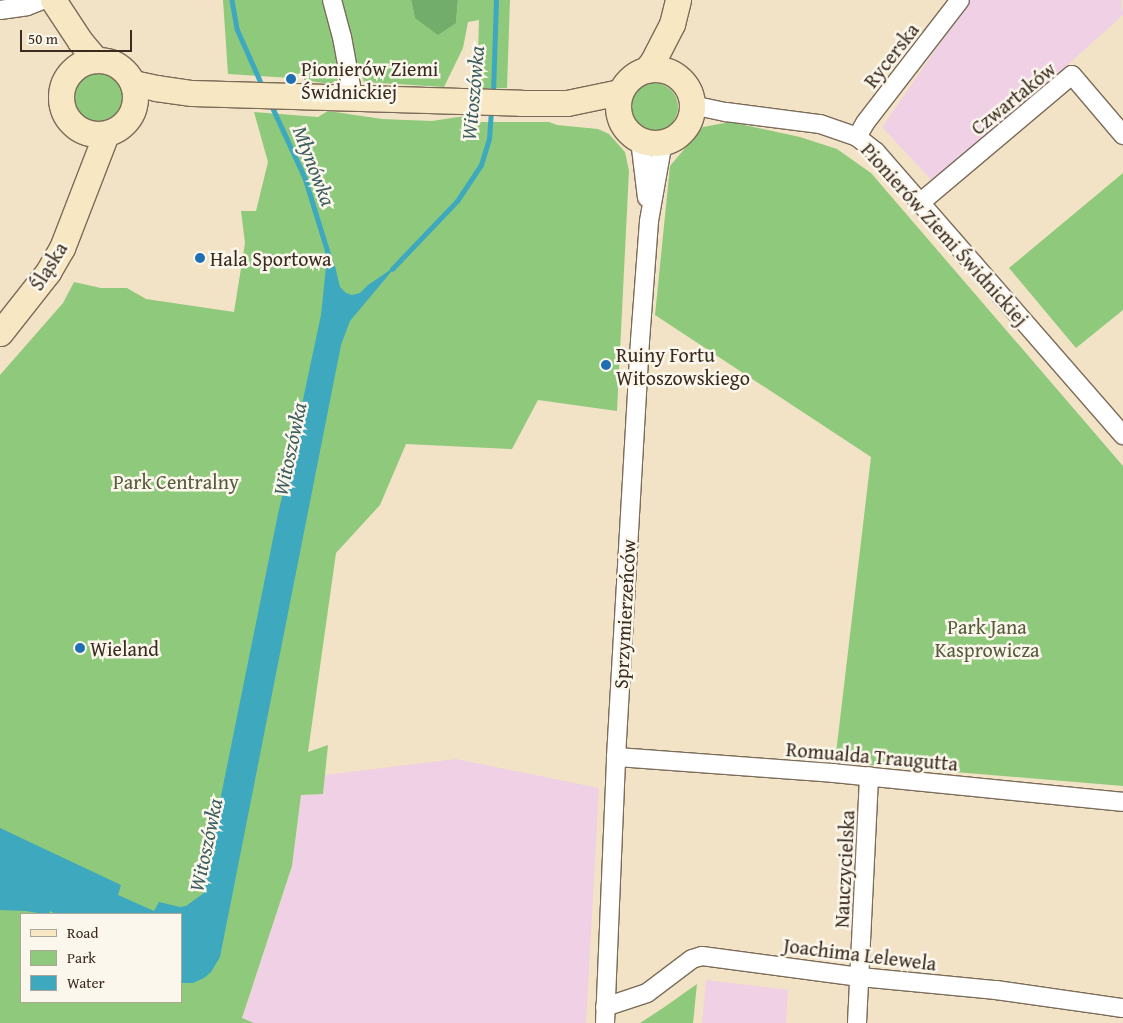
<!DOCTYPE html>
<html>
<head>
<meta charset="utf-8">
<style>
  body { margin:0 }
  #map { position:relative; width:1123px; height:1023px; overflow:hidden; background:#f2e3c7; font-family:"Gentium Book Plus",serif }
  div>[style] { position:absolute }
  .built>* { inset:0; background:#f0d0e5 }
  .green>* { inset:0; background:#8fc97c }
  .round { border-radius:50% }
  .forest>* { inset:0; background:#73ad6c }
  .water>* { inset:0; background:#3ea8be }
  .stream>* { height:4.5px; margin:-2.25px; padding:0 2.25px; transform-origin:2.25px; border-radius:2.25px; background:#3ea8be }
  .roads { filter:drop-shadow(1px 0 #7b6b59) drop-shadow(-1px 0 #7b6b59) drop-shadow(0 1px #7b6b59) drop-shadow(0 -1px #7b6b59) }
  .street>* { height:18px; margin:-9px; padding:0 9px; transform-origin:9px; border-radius:9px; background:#fff }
  .secondary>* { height:25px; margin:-12.5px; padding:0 12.5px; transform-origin:12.5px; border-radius:12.5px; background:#f7e8c3 }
  .secondary>.ring { margin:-12.5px; padding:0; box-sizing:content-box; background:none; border:25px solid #f7e8c3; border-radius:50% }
  .dots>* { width:14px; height:14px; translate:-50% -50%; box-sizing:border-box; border:2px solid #fbf7ec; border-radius:50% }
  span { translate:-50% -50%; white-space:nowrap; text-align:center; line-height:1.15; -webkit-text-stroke:5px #fbf7ec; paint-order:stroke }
  .street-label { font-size:20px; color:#3b2a1e }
  .poi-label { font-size:20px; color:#3b2a1e }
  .left { translate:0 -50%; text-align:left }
  .park-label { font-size:20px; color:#545a3a }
  .water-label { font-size:21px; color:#3c5c5e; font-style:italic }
  .legend { position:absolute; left:20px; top:913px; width:162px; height:90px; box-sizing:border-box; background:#fbf7ec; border:1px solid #aea59a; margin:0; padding:6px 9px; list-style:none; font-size:15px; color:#3b2a1e }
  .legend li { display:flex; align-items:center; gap:10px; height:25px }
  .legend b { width:25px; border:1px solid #aea59a }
  .scale { position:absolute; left:20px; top:30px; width:112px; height:22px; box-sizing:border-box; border:2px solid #3b2a1e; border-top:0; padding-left:6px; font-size:15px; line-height:18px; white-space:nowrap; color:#3b2a1e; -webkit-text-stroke:4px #fbf7ec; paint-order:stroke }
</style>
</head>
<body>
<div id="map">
  <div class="built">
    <div style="clip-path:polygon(970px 0,1121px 0,1123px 15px,935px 184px,882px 127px)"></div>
    <div style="clip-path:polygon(456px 759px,599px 788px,586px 1023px,253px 1023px,242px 1019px,292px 866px,301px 795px,323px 794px,325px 775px)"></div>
    <div style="clip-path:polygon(706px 980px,788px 990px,786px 1023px,702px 1023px)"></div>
  </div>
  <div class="green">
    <div style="clip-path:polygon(223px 0,324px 0,335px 39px,340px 73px,337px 81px,329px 84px,304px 80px,305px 75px,293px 73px,292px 78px,228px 74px)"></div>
    <div style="clip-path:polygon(337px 0,411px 0,415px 18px,456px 23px,458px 0,510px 0,507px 88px,477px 89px,479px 20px,468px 22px,463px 48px,444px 87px,364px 82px,359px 67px,351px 60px)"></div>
    <div class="round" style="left:73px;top:72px;width:52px;height:52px"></div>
    <div class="round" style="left:630px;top:83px;width:48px;height:48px"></div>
    <div style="clip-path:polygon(evenodd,328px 111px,382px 119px,432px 121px,465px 116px,473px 122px,549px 122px,557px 125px,598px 129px,609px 134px,625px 152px,629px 171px,617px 411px,538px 400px,512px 449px,406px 444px,380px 505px,336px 553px,308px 752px,328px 745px,323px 794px,301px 795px,292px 866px,242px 1018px,254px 1023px,0 1023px,0 375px,63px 303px,74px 282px,101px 288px,127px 288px,146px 299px,234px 312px,245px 243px,241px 211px,256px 211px,268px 162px,254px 112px,318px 117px,328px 111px,21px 914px,181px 914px,181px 1002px,21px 1002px,21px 914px)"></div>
    <div style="clip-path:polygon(730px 122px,800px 137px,837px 149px,871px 173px,1123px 466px,1123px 786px,835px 762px,871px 457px,655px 315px,670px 166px,703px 127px)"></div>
    <div style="clip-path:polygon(1123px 173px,1123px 310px,1076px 348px,1009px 268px)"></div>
    <div style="clip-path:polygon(697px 984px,693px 1023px,640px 1023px,663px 1008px)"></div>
  </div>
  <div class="forest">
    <div style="clip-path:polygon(411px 0,458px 0,456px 23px,438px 35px,415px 18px)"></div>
  </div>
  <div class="water">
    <div style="clip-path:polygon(331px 262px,335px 266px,340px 287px,346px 293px,352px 295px,360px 293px,368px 285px,396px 266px,350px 321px,341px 345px,220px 957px,211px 972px,204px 978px,193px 983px,181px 983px,181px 914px,56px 914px,50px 911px,49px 914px,44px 914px,26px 911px,0 910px,0 828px,121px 885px,118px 895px,154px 911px,159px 902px,180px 907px,186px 906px,204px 893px,207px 881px,205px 875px,278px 514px,290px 462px,297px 448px,295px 437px,321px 315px,326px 267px)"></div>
  </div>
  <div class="stream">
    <div style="left:232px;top:0;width:29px;rotate:80deg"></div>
    <div style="left:237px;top:29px;width:64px;rotate:65.9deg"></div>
    <div style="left:493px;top:94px;width:94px;rotate:-88.2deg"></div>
    <div style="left:271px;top:104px;width:81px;rotate:65.3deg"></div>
    <div style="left:305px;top:178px;width:88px;rotate:72.8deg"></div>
    <div style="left:392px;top:269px;width:94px;rotate:-46.3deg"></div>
    <div style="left:457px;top:201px;width:43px;rotate:-56.3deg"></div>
    <div style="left:481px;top:165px;width:27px;rotate:-73deg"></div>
    <div style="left:489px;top:139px;width:30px;rotate:-86deg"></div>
  </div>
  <div class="roads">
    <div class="street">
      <div style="left:332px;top:0;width:38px;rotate:75deg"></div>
      <div style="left:342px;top:37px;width:61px;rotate:79.6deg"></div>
      <div style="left:0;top:10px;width:27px;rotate:-8deg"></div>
      <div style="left:27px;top:6px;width:17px;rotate:-21deg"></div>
      <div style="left:692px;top:105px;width:35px;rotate:12deg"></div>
      <div style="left:726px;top:112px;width:95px;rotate:7.3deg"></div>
      <div style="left:820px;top:124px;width:39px;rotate:19deg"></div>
      <div style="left:857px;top:137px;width:24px;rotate:38deg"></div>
      <div style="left:876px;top:152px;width:376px;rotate:48.9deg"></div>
      <div style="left:857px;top:137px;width:16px;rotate:-60deg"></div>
      <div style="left:865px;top:123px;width:155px;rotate:-52.3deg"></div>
      <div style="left:640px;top:140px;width:58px;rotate:83.1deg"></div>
      <div style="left:921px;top:202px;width:197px;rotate:-40.1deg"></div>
      <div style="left:1072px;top:75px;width:79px;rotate:49.6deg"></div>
      <div style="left:616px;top:757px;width:218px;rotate:4.2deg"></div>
      <div style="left:833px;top:773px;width:291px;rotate:5.7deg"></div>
      <div style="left:605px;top:1007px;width:44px;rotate:-18.4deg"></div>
      <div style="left:647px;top:993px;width:56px;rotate:-37.1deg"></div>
      <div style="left:692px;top:959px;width:10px;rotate:-17deg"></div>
      <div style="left:702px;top:956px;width:159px;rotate:7.6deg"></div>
      <div style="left:860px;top:977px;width:137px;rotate:5.5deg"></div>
      <div style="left:996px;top:990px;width:128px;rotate:8.1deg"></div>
      <div style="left:605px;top:1023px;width:266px;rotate:-87.6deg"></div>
      <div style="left:616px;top:757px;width:417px;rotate:-86.7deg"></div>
      <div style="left:640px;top:341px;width:120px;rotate:-85.7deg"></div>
      <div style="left:649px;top:221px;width:80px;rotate:-80deg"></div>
      <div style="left:857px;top:1023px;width:247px;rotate:-87.2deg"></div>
    </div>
    <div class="secondary">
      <div style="left:53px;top:0;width:49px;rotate:56.6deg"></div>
      <div style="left:80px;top:41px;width:25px;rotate:50deg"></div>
      <div class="ring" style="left:61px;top:60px;width:49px;height:49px"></div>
      <div class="ring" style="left:618px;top:69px;width:49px;height:49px"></div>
      <div style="left:646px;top:70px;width:11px;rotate:-52deg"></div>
      <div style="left:653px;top:61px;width:42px;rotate:-62.8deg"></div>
      <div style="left:672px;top:24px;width:25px;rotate:-76deg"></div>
      <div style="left:133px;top:83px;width:24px;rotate:12deg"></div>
      <div style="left:156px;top:88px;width:36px;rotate:8deg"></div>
      <div style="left:192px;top:93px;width:329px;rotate:1.7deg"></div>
      <div style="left:521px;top:103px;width:46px"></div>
      <div style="left:567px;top:103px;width:54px;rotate:-11.7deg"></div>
      <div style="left:0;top:333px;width:78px;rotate:-51.8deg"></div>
      <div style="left:48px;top:272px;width:28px;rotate:-60deg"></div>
      <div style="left:62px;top:248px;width:122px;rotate:-68.9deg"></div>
    </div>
  </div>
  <div class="dots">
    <div style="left:291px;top:79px;background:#1f6fb2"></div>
    <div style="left:200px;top:258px;background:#1f6fb2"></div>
    <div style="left:606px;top:365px;background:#1f6fb2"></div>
    <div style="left:80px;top:648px;background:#1f6fb2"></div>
  </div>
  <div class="street-label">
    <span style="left:891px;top:55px;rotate:-52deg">Rycerska</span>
    <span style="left:1013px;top:98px;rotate:-39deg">Czwartaków</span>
    <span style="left:945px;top:234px;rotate:48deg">Pionierów Ziemi Świdnickiej</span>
    <span style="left:48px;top:266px;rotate:-58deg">Śląska</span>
    <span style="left:624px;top:614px;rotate:-87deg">Sprzymierzeńców</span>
    <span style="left:872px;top:756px;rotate:5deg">Romualda Traugutta</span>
    <span style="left:844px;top:869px;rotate:-87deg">Nauczycielska</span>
    <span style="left:860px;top:954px;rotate:7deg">Joachima Lelewela</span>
  </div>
  <div class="poi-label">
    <span class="left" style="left:301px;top:80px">Pionierów Ziemi<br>Świdnickiej</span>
    <span class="left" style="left:210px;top:258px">Hala Sportowa</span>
    <span class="left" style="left:616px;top:366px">Ruiny Fortu<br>Witoszowskiego</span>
    <span class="left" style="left:90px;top:648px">Wieland</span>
  </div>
  <div class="park-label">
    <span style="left:176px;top:481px">Park Centralny</span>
    <span style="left:987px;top:638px">Park Jana<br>Kasprowicza</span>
  </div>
  <div class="water-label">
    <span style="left:473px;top:93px;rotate:-85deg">Witoszówka</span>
    <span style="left:314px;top:166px;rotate:69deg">Młynówka</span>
    <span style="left:290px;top:449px;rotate:-78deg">Witoszówka</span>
    <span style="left:206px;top:845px;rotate:-78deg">Witoszówka</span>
  </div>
  <ul class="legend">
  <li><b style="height:6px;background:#f7e8c3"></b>Road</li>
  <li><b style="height:14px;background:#8fc97c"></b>Park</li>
  <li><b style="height:14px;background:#3ea8be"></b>Water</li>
  </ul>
  <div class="scale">50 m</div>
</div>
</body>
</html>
